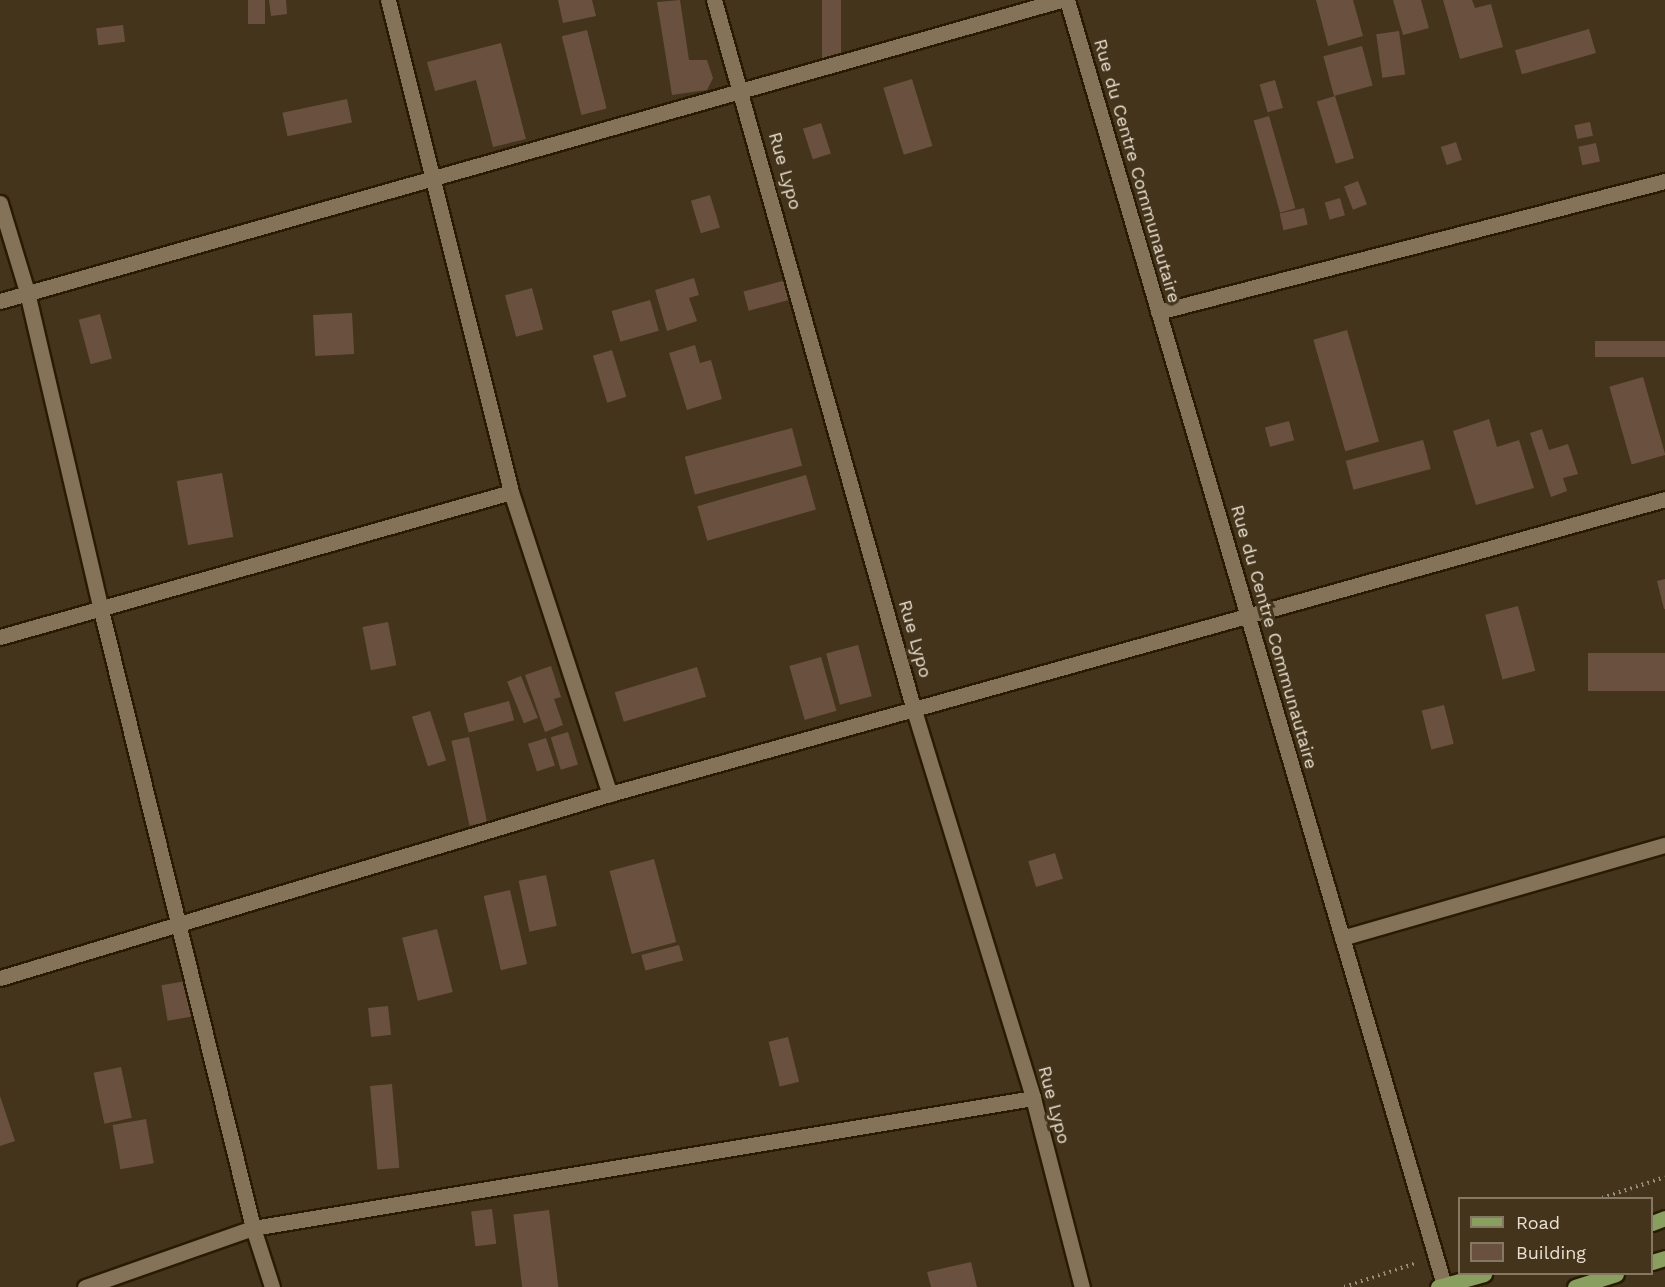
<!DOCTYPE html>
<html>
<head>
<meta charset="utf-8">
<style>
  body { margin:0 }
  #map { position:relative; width:1665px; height:1287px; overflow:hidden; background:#43341b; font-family:"Work Sans",sans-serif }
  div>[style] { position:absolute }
  .building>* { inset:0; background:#6a513f; transform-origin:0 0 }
  .path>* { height:4px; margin-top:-2px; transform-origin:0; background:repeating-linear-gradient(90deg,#998c79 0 1.5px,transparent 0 6px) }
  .roads { filter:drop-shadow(2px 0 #291b03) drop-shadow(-2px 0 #291b03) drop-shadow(0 2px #291b03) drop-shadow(0 -2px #291b03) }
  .minor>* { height:15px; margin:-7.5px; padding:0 7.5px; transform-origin:7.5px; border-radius:7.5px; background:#847359 }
  .major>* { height:15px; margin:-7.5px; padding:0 7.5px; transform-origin:7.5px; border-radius:7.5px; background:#889f5f }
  span { translate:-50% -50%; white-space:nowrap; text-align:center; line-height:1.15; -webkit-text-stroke:6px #43341b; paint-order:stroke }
  .street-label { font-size:18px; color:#eae0d2 }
  .legend { position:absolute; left:1458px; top:1197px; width:195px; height:78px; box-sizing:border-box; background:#43341b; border:2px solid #867964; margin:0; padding:8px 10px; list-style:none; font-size:18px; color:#eae0d2 }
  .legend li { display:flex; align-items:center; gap:12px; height:30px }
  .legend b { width:30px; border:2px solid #867964 }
</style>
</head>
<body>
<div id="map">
  <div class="building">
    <div style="left:248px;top:0;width:17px;height:24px"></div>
    <div style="clip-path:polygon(269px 0,286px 0,287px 14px,271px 16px)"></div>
    <div style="clip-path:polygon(558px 0,592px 0,596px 16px,563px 23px)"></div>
    <div style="clip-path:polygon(680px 0,689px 60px,707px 60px,713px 78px,707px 90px,672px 95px,657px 2px)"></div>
    <div style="left:822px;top:0;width:19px;height:65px"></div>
    <div style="clip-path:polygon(1316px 0,1353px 0,1363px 36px,1328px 46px)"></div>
    <div style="clip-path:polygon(1393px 0,1421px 0,1429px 28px,1403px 35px)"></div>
    <div style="clip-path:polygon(1443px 0,1472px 0,1475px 8px,1491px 4px,1503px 47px,1460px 59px)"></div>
    <div style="left:123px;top:25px;width:17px;height:27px;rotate:83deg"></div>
    <div style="left:1589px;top:29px;width:25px;height:77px;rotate:74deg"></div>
    <div style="left:587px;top:30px;width:81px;height:26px;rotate:76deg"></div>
    <div style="left:1399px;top:31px;width:44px;height:23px;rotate:82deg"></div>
    <div style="clip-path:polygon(501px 43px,526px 139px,493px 147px,476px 80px,435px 91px,427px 62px)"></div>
    <div style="left:1362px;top:46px;width:41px;height:40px;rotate:75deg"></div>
    <div style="left:912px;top:79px;width:70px;height:30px;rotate:73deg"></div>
    <div style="left:1275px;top:80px;width:29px;height:16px;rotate:74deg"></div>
    <div style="left:1335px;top:96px;width:65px;height:19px;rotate:73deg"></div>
    <div style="left:347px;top:99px;width:24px;height:66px;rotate:78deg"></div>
    <div style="left:1269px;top:116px;width:96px;height:16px;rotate:74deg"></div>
    <div style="left:1590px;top:122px;width:14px;height:16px;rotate:78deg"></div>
    <div style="left:821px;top:123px;width:32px;height:19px;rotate:72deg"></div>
    <div style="left:1456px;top:142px;width:19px;height:16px;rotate:72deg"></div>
    <div style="left:1596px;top:143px;width:19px;height:18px;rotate:78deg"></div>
    <div style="left:1358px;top:181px;width:25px;height:15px;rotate:69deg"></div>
    <div style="left:710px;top:195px;width:34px;height:20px;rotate:73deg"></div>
    <div style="left:1340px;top:198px;width:18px;height:16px;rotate:74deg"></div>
    <div style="left:1304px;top:208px;width:17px;height:25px;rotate:77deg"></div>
    <div style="clip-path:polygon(694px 278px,699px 295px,689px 298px,697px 321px,667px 331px,655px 290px)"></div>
    <div style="left:786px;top:280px;width:20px;height:44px;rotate:75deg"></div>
    <div style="left:532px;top:288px;width:43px;height:28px;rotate:75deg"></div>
    <div style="left:650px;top:300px;width:32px;height:40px;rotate:74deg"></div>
    <div style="left:352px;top:313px;width:41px;height:39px;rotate:87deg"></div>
    <div style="left:100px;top:314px;width:46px;height:22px;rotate:75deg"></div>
    <div style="left:1347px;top:330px;width:116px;height:35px;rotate:74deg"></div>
    <div style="left:1665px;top:341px;width:16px;height:70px;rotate:90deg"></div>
    <div style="clip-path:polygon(695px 345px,700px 363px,711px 360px,722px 399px,687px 410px,669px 353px)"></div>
    <div style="left:612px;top:350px;width:49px;height:20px;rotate:73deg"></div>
    <div style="left:1643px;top:377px;width:81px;height:35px;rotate:74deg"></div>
    <div style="clip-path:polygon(1489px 419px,1497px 447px,1519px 440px,1534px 488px,1476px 505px,1453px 431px)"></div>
    <div style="left:1289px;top:421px;width:20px;height:25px;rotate:75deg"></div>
    <div style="left:792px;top:428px;width:39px;height:111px;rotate:75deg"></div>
    <div style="clip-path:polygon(1542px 429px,1549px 450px,1568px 444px,1578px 474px,1563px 478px,1567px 491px,1551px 497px,1530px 433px)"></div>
    <div style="left:1423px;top:440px;width:30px;height:80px;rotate:75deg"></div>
    <div style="left:222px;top:473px;width:65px;height:46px;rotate:80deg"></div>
    <div style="left:806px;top:475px;width:36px;height:113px;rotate:74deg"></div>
    <div style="clip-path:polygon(1665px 579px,1665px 609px,1664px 609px,1657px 581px)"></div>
    <div style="left:1518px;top:606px;width:67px;height:34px;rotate:75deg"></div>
    <div style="left:388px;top:622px;width:44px;height:26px;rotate:79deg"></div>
    <div style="left:858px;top:645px;width:53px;height:33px;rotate:75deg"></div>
    <div style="left:1665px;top:653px;width:38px;height:77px;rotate:90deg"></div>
    <div style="left:821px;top:657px;width:56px;height:33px;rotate:74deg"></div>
    <div style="clip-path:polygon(551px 666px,561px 697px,554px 699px,563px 725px,545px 732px,525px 675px)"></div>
    <div style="left:697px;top:667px;width:31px;height:86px;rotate:73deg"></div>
    <div style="left:521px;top:676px;width:45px;height:15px;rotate:68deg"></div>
    <div style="left:509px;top:701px;width:20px;height:47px;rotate:75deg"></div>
    <div style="left:1444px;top:705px;width:40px;height:23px;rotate:76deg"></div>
    <div style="left:430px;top:711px;width:52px;height:19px;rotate:72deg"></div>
    <div style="left:568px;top:732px;width:34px;height:18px;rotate:73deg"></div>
    <div style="left:469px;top:737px;width:87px;height:18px;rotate:78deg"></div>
    <div style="left:546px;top:738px;width:29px;height:19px;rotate:72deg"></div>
    <div style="left:1055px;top:853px;width:27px;height:28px;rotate:73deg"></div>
    <div style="left:654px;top:859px;width:86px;height:46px;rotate:75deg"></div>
    <div style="left:546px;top:875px;width:52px;height:28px;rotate:78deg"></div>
    <div style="left:510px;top:890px;width:76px;height:27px;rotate:77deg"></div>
    <div style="left:437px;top:929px;width:65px;height:36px;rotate:76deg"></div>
    <div style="left:679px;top:945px;width:16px;height:39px;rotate:75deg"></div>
    <div style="left:186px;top:981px;width:36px;height:25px;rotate:80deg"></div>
    <div style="left:388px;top:1006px;width:29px;height:20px;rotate:84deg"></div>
    <div style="left:788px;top:1037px;width:46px;height:20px;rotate:76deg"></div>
    <div style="left:121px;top:1067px;width:52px;height:28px;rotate:78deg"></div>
    <div style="left:392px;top:1084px;width:84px;height:22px;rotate:85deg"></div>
    <div style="clip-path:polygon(0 1096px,15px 1141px,0 1146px)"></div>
    <div style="left:146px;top:1119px;width:45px;height:34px;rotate:80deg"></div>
    <div style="left:492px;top:1209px;width:35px;height:21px;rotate:83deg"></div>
    <div style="left:549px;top:1210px;width:78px;height:36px;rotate:83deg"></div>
    <div style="clip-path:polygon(971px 1262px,977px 1287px,931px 1287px,927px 1272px)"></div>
  </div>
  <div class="path">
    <div style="left:1602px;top:1198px;width:66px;rotate:-18.4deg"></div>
    <div style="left:1344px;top:1287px;width:76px;rotate:-18.4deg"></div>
  </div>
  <div class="roads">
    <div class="minor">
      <div style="left:388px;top:0;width:507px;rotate:75.96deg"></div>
      <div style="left:511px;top:492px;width:318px;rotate:71.9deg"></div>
      <div style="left:714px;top:0;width:734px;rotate:74.28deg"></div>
      <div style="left:913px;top:707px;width:409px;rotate:72.9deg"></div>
      <div style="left:1033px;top:1098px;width:195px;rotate:75.5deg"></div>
      <div style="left:1067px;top:0;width:1339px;rotate:73.65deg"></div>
      <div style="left:0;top:203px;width:93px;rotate:73.1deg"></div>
      <div style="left:27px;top:292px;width:322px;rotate:76.9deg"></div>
      <div style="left:100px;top:606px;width:641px;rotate:76.18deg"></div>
      <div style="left:253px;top:1228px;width:62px;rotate:72.1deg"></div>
      <div style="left:0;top:301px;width:1103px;rotate:-15.84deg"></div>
      <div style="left:1158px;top:312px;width:524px;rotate:-14.49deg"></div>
      <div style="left:0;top:637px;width:531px;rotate:-15.84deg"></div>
      <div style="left:1342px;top:938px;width:336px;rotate:-16.1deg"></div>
      <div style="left:0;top:978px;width:637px;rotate:-16.79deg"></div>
      <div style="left:610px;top:794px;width:1095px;rotate:-15.62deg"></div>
      <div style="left:85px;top:1287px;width:178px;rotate:-19.4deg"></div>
      <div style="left:253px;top:1228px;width:791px;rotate:-9.46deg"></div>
    </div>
    <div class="major">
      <div style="left:1652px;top:1223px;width:14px;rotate:-21deg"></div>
      <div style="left:1652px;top:1262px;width:14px;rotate:-17deg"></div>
      <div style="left:1438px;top:1287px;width:48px;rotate:-15.8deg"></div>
      <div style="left:1575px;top:1287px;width:43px;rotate:-17.6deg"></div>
    </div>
  </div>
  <div class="street-label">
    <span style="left:785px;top:171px;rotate:74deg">Rue Lypo</span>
    <span style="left:1137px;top:171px;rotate:74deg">Rue du Centre Communautaire</span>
    <span style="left:1274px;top:637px;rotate:74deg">Rue du Centre Communautaire</span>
    <span style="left:915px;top:639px;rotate:74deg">Rue Lypo</span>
    <span style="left:1054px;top:1105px;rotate:75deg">Rue Lypo</span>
  </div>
  <ul class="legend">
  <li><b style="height:8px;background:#889f5f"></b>Road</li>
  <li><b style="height:16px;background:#6a513f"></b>Building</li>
  </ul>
</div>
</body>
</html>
